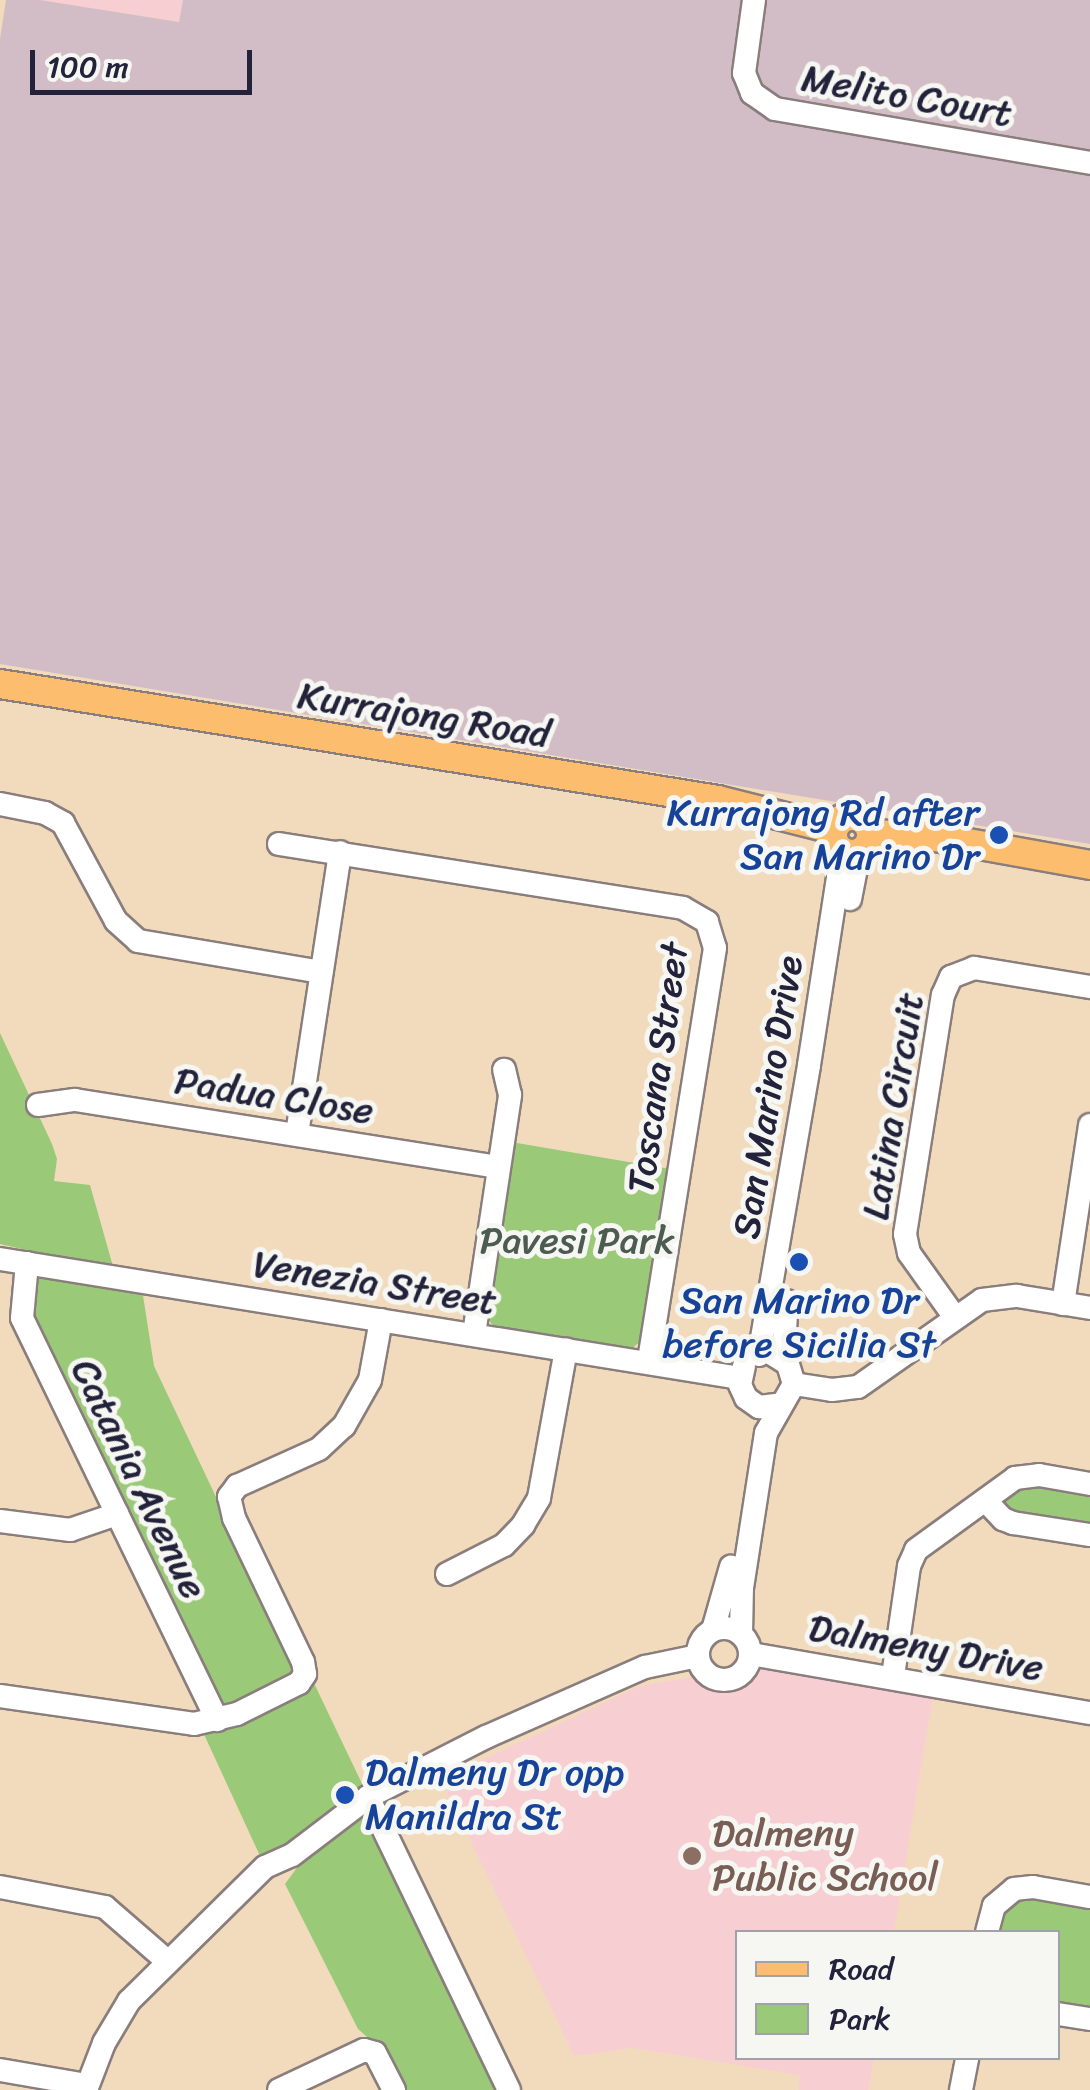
<!DOCTYPE html>
<html>
<head>
<meta charset="utf-8">
<style>
  body { margin:0 }
  #map { position:relative; width:1090px; height:2090px; overflow:hidden; background:#f1dbbc; font-family:Sriracha,sans-serif }
  div>[style] { position:absolute }
  .built>* { inset:0; background:#f7cfd2 }
  .industrial>* { inset:0; background:#d2bdc6 }
  .green>* { inset:0; background:#9ac978 }
  .roads { filter:drop-shadow(2px 0 #8a7e7c) drop-shadow(-2px 0 #8a7e7c) drop-shadow(0 2px #8a7e7c) drop-shadow(0 -2px #8a7e7c) }
  .minor>* { height:22px; margin:-11px; padding:0 11px; transform-origin:11px; border-radius:11px; background:#fff }
  .minor>.ring { margin:-11px; padding:0; box-sizing:content-box; background:none; border:22px solid #fff; border-radius:50% }
  .major>* { height:28px; margin:-14px; padding:0 14px; transform-origin:14px; border-radius:14px; background:#fcbd6f }
  .major>.ring { margin:-14px; padding:0; box-sizing:content-box; background:none; border:28px solid #fcbd6f; border-radius:50% }
  .dots>* { width:28px; height:28px; translate:-50% -50%; box-sizing:border-box; border:5px solid #f6f6f2; border-radius:50% }
  span { translate:-50% -50%; white-space:nowrap; text-align:center; line-height:1.15; -webkit-text-stroke:10px #f6f6f2; paint-order:stroke }
  .street-label { font-size:38px; color:#22223b }
  .transit-label { font-size:38px; color:#164399 }
  .right { translate:-100% -50%; text-align:right }
  .left { translate:0 -50%; text-align:left }
  .park-label { font-size:38px; color:#4c5c50 }
  .education-label { font-size:38px; color:#785e54 }
  .legend { position:absolute; left:735px; top:1930px; width:325px; height:130px; box-sizing:border-box; background:#f6f6f2; border:2px solid #a1a1a9; margin:0; padding:12px 18px; list-style:none; font-size:30px; color:#22223b }
  .legend li { display:flex; align-items:center; gap:20px; height:50px }
  .legend b { width:50px; border:2px solid #a1a1a9 }
  .scale { position:absolute; left:30px; top:50px; width:222px; height:45px; box-sizing:border-box; border:5px solid #22223b; border-top:0; padding-left:12px; font-size:30px; line-height:35px; white-space:nowrap; color:#22223b; -webkit-text-stroke:8px #f6f6f2; paint-order:stroke }
</style>
</head>
<body>
<div id="map">
  <div class="built">
    <div style="clip-path:polygon(40px 0,183px 0,179px 22px)"></div>
    <div style="clip-path:polygon(763px 1669px,933px 1696px,894px 1932px,738px 1932px,738px 2058px,874px 2058px,868px 2090px,799px 2090px,800px 2075px,632px 2048px,574px 2056px,441px 1779px,640px 1686px,692px 1677px,734px 1688px)"></div>
  </div>
  <div class="industrial">
    <div style="clip-path:polygon(6px 0,40px 0,179px 22px,183px 0,1090px 0,1090px 844px,0 664px,0 39px)"></div>
  </div>
  <div class="green">
    <div style="clip-path:polygon(0 1033px,52px 1144px,57px 1159px,54px 1181px,90px 1185px,114px 1270px,0 1244px)"></div>
    <div style="clip-path:polygon(511px 1142px,670px 1169px,643px 1339px,629px 1351px,496px 1331px,484px 1312px)"></div>
    <div style="clip-path:polygon(36px 1273px,142px 1289px,154px 1366px,298px 1670px,290px 1682px,219px 1714px,31px 1314px)"></div>
    <div style="clip-path:polygon(1027px 1485px,1090px 1495px,1090px 1527px,1009px 1513px,1003px 1507px,1005px 1498px)"></div>
    <div style="clip-path:polygon(312px 1679px,365px 1790px,292px 1845px,261px 1858px,202px 1730px)"></div>
    <div style="clip-path:polygon(367px 1809px,500px 2090px,398px 2090px,374px 2043px,358px 2029px,285px 1884px,304px 1858px)"></div>
    <div style="clip-path:polygon(1032px 1897px,1090px 1906px,1090px 2014px,1058px 2008px,1058px 1932px,994px 1932px,1001px 1910px,1014px 1899px)"></div>
  </div>
  <div class="roads">
    <div class="minor">
      <div style="left:754px;top:0;width:74px;rotate:97.8deg"></div>
      <div style="left:744px;top:73px;width:22px;rotate:68deg"></div>
      <div style="left:752px;top:93px;width:28px;rotate:35deg"></div>
      <div style="left:775px;top:109px;width:320px;rotate:9.7deg"></div>
      <div style="left:0;top:804px;width:46px;rotate:11.3deg"></div>
      <div style="left:45px;top:813px;width:21px;rotate:29deg"></div>
      <div style="left:63px;top:823px;width:111px;rotate:61.6deg"></div>
      <div style="left:116px;top:921px;width:30px;rotate:42deg"></div>
      <div style="left:138px;top:941px;width:186px;rotate:9.6deg"></div>
      <div style="left:279px;top:844px;width:409px;rotate:9deg"></div>
      <div style="left:683px;top:908px;width:28px;rotate:30deg"></div>
      <div style="left:707px;top:922px;width:27px;rotate:73deg"></div>
      <div style="left:715px;top:948px;width:418px;rotate:99.1deg"></div>
      <div style="left:850px;top:899px;width:47px;rotate:-78.9deg"></div>
      <div style="left:38px;top:1105px;width:37px;rotate:-8deg"></div>
      <div style="left:75px;top:1100px;width:429px;rotate:9deg"></div>
      <div style="left:297px;top:1134px;width:285px;rotate:-81.3deg"></div>
      <div style="left:0;top:1259px;width:750px;rotate:9.14deg"></div>
      <div style="left:27px;top:1263px;width:55px;rotate:95.2deg"></div>
      <div style="left:22px;top:1318px;width:447px;rotate:64.1deg"></div>
      <div style="left:1063px;top:1304px;width:181px;rotate:-81.4deg"></div>
      <div style="left:954px;top:1316px;width:77px;rotate:-125.5deg"></div>
      <div style="left:909px;top:1253px;width:19px;rotate:-102deg"></div>
      <div style="left:905px;top:1234px;width:242px;rotate:-81deg"></div>
      <div style="left:943px;top:995px;width:20px;rotate:-66deg"></div>
      <div style="left:951px;top:977px;width:25px;rotate:-21deg"></div>
      <div style="left:974px;top:968px;width:118px;rotate:9.3deg"></div>
      <div style="left:474px;top:1334px;width:242px;rotate:-81.4deg"></div>
      <div style="left:510px;top:1095px;width:26px;rotate:-103deg"></div>
      <div style="left:759px;top:1355px;width:294px;rotate:-80.2deg"></div>
      <div style="left:809px;top:1065px;width:190px;rotate:-81.2deg"></div>
      <div style="left:838px;top:877px;width:28px;rotate:-90deg"></div>
      <div style="left:783px;top:1359px;width:58px;rotate:-86.1deg"></div>
      <div style="left:744px;top:1366px;width:19px;rotate:102deg"></div>
      <div style="left:740px;top:1385px;width:14px;rotate:65deg"></div>
      <div style="left:746px;top:1398px;width:16px;rotate:35deg"></div>
      <div style="left:759px;top:1407px;width:23px;rotate:-7deg"></div>
      <div style="left:794px;top:1384px;width:38px;rotate:9deg"></div>
      <div style="left:832px;top:1390px;width:26px;rotate:-7deg"></div>
      <div style="left:858px;top:1387px;width:151px;rotate:-35.1deg"></div>
      <div style="left:982px;top:1300px;width:35px;rotate:-7deg"></div>
      <div style="left:1017px;top:1296px;width:74px;rotate:9.3deg"></div>
      <div style="left:986px;top:1501px;width:25px;rotate:47deg"></div>
      <div style="left:1003px;top:1519px;width:11px;rotate:22deg"></div>
      <div style="left:1013px;top:1523px;width:78px;rotate:8.9deg"></div>
      <div style="left:0;top:1521px;width:71px;rotate:7.3deg"></div>
      <div style="left:70px;top:1530px;width:50px;rotate:-18.8deg"></div>
      <div style="left:447px;top:1574px;width:64px;rotate:-27deg"></div>
      <div style="left:504px;top:1545px;width:28px;rotate:-46deg"></div>
      <div style="left:523px;top:1525px;width:31px;rotate:-59deg"></div>
      <div style="left:539px;top:1498px;width:151px;rotate:-79.7deg"></div>
      <div class="ring" style="left:698px;top:1628px;width:30px;height:30px"></div>
      <div style="left:713px;top:1630px;width:66px;rotate:-74.1deg"></div>
      <div style="left:741px;top:1634px;width:46px;rotate:-88.8deg"></div>
      <div style="left:742px;top:1588px;width:157px;rotate:-81.2deg"></div>
      <div style="left:766px;top:1433px;width:56px;rotate:-60.3deg"></div>
      <div style="left:794px;top:1384px;width:21px;rotate:-107deg"></div>
      <div style="left:788px;top:1364px;width:19px;rotate:-148deg"></div>
      <div style="left:751px;top:1654px;width:344px;rotate:9.9deg"></div>
      <div style="left:893px;top:1676px;width:111px;rotate:-81.7deg"></div>
      <div style="left:909px;top:1566px;width:17px;rotate:-66deg"></div>
      <div style="left:916px;top:1550px;width:122px;rotate:-36deg"></div>
      <div style="left:1015px;top:1478px;width:24px;rotate:-7deg"></div>
      <div style="left:1039px;top:1475px;width:52px;rotate:10deg"></div>
      <div style="left:0;top:1696px;width:196px;rotate:8.2deg"></div>
      <div style="left:194px;top:1724px;width:44px;rotate:-13.1deg"></div>
      <div style="left:237px;top:1714px;width:69px;rotate:-26.6deg"></div>
      <div style="left:299px;top:1683px;width:11px;rotate:-56deg"></div>
      <div style="left:305px;top:1674px;width:12px;rotate:-99deg"></div>
      <div style="left:303px;top:1662px;width:160px;rotate:-115.6deg"></div>
      <div style="left:234px;top:1518px;width:22px;rotate:-103deg"></div>
      <div style="left:229px;top:1497px;width:14px;rotate:-54deg"></div>
      <div style="left:237px;top:1486px;width:90px;rotate:-24.3deg"></div>
      <div style="left:319px;top:1449px;width:34px;rotate:-43deg"></div>
      <div style="left:344px;top:1426px;width:53px;rotate:-60.5deg"></div>
      <div style="left:370px;top:1380px;width:61px;rotate:-79.6deg"></div>
      <div style="left:368px;top:1797px;width:325px;rotate:64.3deg"></div>
      <div style="left:0;top:1887px;width:107px;rotate:10.8deg"></div>
      <div style="left:105px;top:1907px;width:81px;rotate:41deg"></div>
      <div style="left:987px;top:1932px;width:27px;rotate:-75deg"></div>
      <div style="left:994px;top:1906px;width:26px;rotate:-40deg"></div>
      <div style="left:1014px;top:1889px;width:19px;rotate:-6deg"></div>
      <div style="left:1033px;top:1887px;width:58px;rotate:10deg"></div>
      <div style="left:1058px;top:2014px;width:32px;rotate:9deg"></div>
      <div style="left:0;top:2070px;width:88px;rotate:9.8deg"></div>
      <div style="left:86px;top:2090px;width:50px;rotate:-69deg"></div>
      <div style="left:104px;top:2043px;width:49px;rotate:-59.2deg"></div>
      <div style="left:129px;top:2001px;width:191px;rotate:-44.6deg"></div>
      <div style="left:265px;top:1867px;width:30px;rotate:-24deg"></div>
      <div style="left:292px;top:1855px;width:96px;rotate:-37.3deg"></div>
      <div style="left:368px;top:1797px;width:132px;rotate:-27deg"></div>
      <div style="left:486px;top:1737px;width:174px;rotate:-23.8deg"></div>
      <div style="left:645px;top:1667px;width:54px;rotate:-11.7deg"></div>
      <div style="left:279px;top:2090px;width:94px;rotate:-25.2deg"></div>
      <div style="left:364px;top:2050px;width:11px;rotate:15deg"></div>
      <div style="left:375px;top:2053px;width:42px;rotate:62.8deg"></div>
      <div style="left:961px;top:2090px;width:33px;rotate:-79deg"></div>
    </div>
    <div class="major">
      <div style="left:0;top:684px;width:727px;rotate:9.18deg"></div>
      <div style="left:718px;top:800px;width:119px;rotate:14.2deg"></div>
      <div class="ring" style="left:833px;top:816px;width:10px;height:10px"></div>
      <div style="left:871px;top:834px;width:64px;rotate:2.7deg"></div>
      <div style="left:935px;top:837px;width:158px;rotate:10.2deg"></div>
    </div>
  </div>
  <div class="dots">
    <div style="left:999px;top:835px;background:#1a4fb4"></div>
    <div style="left:799px;top:1262px;background:#1a4fb4"></div>
    <div style="left:345px;top:1795px;background:#1a4fb4"></div>
    <div style="left:692px;top:1856px;background:#8d6e63"></div>
  </div>
  <div class="street-label">
    <span style="left:907px;top:96px;rotate:10deg">Melito Court</span>
    <span style="left:424px;top:715px;rotate:9deg">Kurrajong Road</span>
    <span style="left:658px;top:1068px;rotate:-82deg">Toscana Street</span>
    <span style="left:274px;top:1096px;rotate:9deg">Padua Close</span>
    <span style="left:768px;top:1097px;rotate:-81deg">San Marino Drive</span>
    <span style="left:893px;top:1106px;rotate:-81deg">Latina Circuit</span>
    <span style="left:375px;top:1283px;rotate:9deg">Venezia Street</span>
    <span style="left:139px;top:1479px;rotate:64deg">Catania Avenue</span>
    <span style="left:926px;top:1648px;rotate:10deg">Dalmeny Drive</span>
  </div>
  <div class="transit-label">
    <span class="right" style="left:979px;top:835px">Kurrajong Rd after<br>San Marino Dr</span>
    <span style="left:799px;top:1323px">San Marino Dr<br>before Sicilia St</span>
    <span class="left" style="left:365px;top:1795px">Dalmeny Dr opp<br>Manildra St</span>
  </div>
  <div class="park-label">
    <span style="left:577px;top:1241px">Pavesi Park</span>
  </div>
  <div class="education-label">
    <span class="left" style="left:712px;top:1856px">Dalmeny<br>Public School</span>
  </div>
  <ul class="legend">
  <li><b style="height:12px;background:#fcbd6f"></b>Road</li>
  <li><b style="height:28px;background:#9ac978"></b>Park</li>
  </ul>
  <div class="scale">100 m</div>
</div>
</body>
</html>
